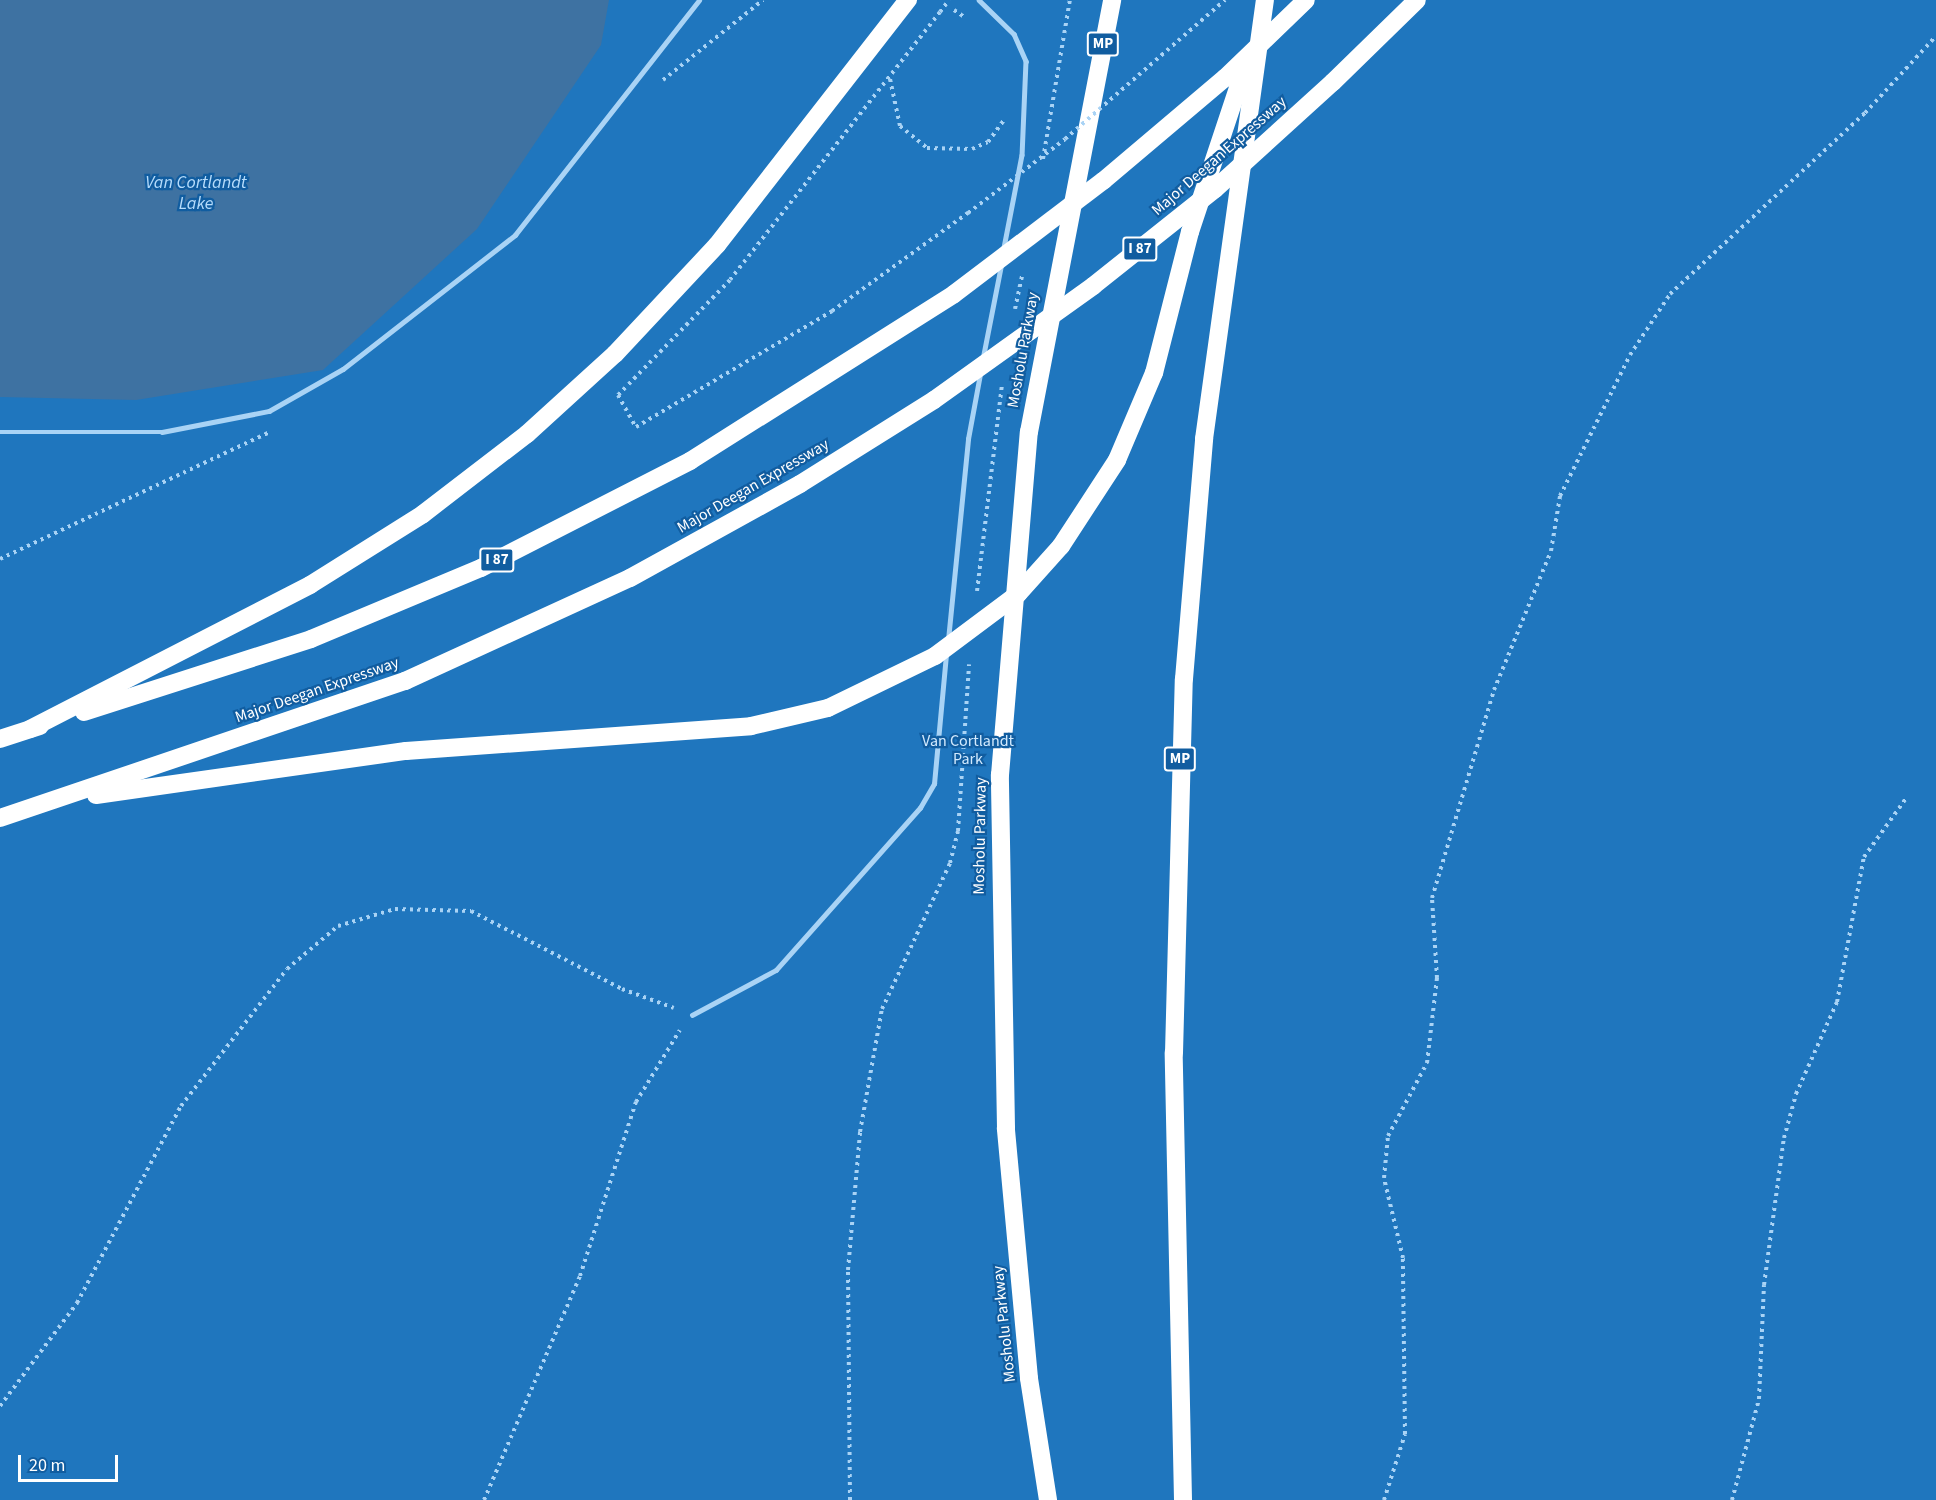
<!DOCTYPE html>
<html>
<head>
<meta charset="utf-8">
<style>
  body { margin:0 }
  #map { position:relative; width:1936px; height:1500px; overflow:hidden; background:#115da0; font-family:"Source Sans 3",sans-serif }
  div>[style] { position:absolute }
  .green>* { inset:0; background:#1f76be; transform-origin:0 0 }
  .water>* { inset:0; background:#3e72a2 }
  .path>* { height:4px; margin-top:-2px; transform-origin:0; background:repeating-linear-gradient(90deg,#a9d3f5 0 3px,transparent 0 7.5px) }
  .service>* { height:4.5px; margin:-2.25px; padding:0 2.25px; transform-origin:2.25px; border-radius:2.25px; background:#a9d3f5 }
  .motorway>* { height:18px; margin:-9px; padding:0 9px; transform-origin:9px; border-radius:9px; background:#fff }
  .path-bridge>* { height:4px; margin-top:-2px; transform-origin:0; background:repeating-linear-gradient(90deg,#a9d3f5 0 3px,transparent 0 7.5px) }
  .motorway-bridge>* { height:18px; margin:-9px; padding:0 9px; transform-origin:9px; border-radius:9px; background:#fff }
  span { translate:-50% -50%; white-space:nowrap; text-align:center; line-height:1.15; -webkit-text-stroke:4.5px #115da0; paint-order:stroke }
  .shield-label span { padding:2px 4px; background:#115da0; border:2px solid; border-radius:4px; -webkit-text-stroke-width:0 }
  .shield-label { font-size:15px; color:#fff; font-weight:700 }
  .street-label { font-size:16px; color:#fff }
  .park-label { font-size:16px; color:#d2eafe }
  .water-label { font-size:18px; color:#b6dcfb; font-style:italic }
  .scale { position:absolute; left:18px; top:1455px; width:100px; height:27px; box-sizing:border-box; border:3px solid #fff; border-top:0; padding-left:8px; font-size:18px; line-height:21px; white-space:nowrap; color:#fff; -webkit-text-stroke:4px #115da0; paint-order:stroke }
</style>
</head>
<body>
<div id="map">
  <div class="green">
    <div style="left:0;top:0;width:1936px;height:1500px"></div>
  </div>
  <div class="water">
    <div style="clip-path:polygon(0 0,609px 0,601px 45px,477px 229px,323px 370px,136px 400px,0 397px)"></div>
  </div>
  <div class="path">
    <div style="left:954px;top:10px;width:14px;rotate:34deg"></div>
    <div style="left:940px;top:12px;width:340px;rotate:128.1deg"></div>
    <div style="left:730px;top:280px;width:161px;rotate:134.2deg"></div>
    <div style="left:618px;top:395px;width:37px;rotate:61deg"></div>
    <div style="left:636px;top:427px;width:228px;rotate:-30.6deg"></div>
    <div style="left:832px;top:311px;width:168px;rotate:-35.8deg"></div>
    <div style="left:890px;top:79px;width:48px;rotate:78deg"></div>
    <div style="left:900px;top:126px;width:35px;rotate:39deg"></div>
    <div style="left:927px;top:148px;width:45px;rotate:1.3deg"></div>
    <div style="left:972px;top:149px;width:17px;rotate:-24deg"></div>
    <div style="left:988px;top:142px;width:26px;rotate:-54deg"></div>
    <div style="left:663px;top:80px;width:128px;rotate:-38.7deg"></div>
    <div style="left:1043px;top:159px;width:161px;rotate:-80.4deg"></div>
    <div style="left:1015px;top:309px;width:35px;rotate:-78deg"></div>
    <div style="left:0;top:559px;width:298px;rotate:-25.2deg"></div>
    <div style="left:977px;top:591px;width:209px;rotate:-83.1deg"></div>
    <div style="left:0;top:1406px;width:129px;rotate:-53.2deg"></div>
    <div style="left:77px;top:1303px;width:223px;rotate:-62.2deg"></div>
    <div style="left:181px;top:1106px;width:173px;rotate:-52.3deg"></div>
    <div style="left:287px;top:969px;width:67px;rotate:-40.1deg"></div>
    <div style="left:338px;top:926px;width:59px;rotate:-16.6deg"></div>
    <div style="left:395px;top:909px;width:76px;rotate:1.5deg"></div>
    <div style="left:471px;top:911px;width:170px;rotate:27.3deg"></div>
    <div style="left:622px;top:989px;width:55px;rotate:20.1deg"></div>
    <div style="left:484px;top:1500px;width:244px;rotate:-66.8deg"></div>
    <div style="left:580px;top:1276px;width:183px;rotate:-72.2deg"></div>
    <div style="left:636px;top:1102px;width:84px;rotate:-58.6deg"></div>
    <div style="left:850px;top:1500px;width:230px;rotate:-90.5deg"></div>
    <div style="left:848px;top:1270px;width:139px;rotate:-85deg"></div>
    <div style="left:860px;top:1132px;width:125px;rotate:-79.9deg"></div>
    <div style="left:882px;top:1009px;width:161px;rotate:-65deg"></div>
    <div style="left:950px;top:863px;width:33px;rotate:-76deg"></div>
    <div style="left:958px;top:831px;width:167px;rotate:-86.2deg"></div>
    <div style="left:1384px;top:1500px;width:69px;rotate:-72.3deg"></div>
    <div style="left:1405px;top:1434px;width:176px;rotate:-90.7deg"></div>
    <div style="left:1403px;top:1258px;width:82px;rotate:-103.4deg"></div>
    <div style="left:1384px;top:1178px;width:42px;rotate:-84.6deg"></div>
    <div style="left:1388px;top:1136px;width:83px;rotate:-61.9deg"></div>
    <div style="left:1427px;top:1063px;width:86px;rotate:-83.3deg"></div>
    <div style="left:1437px;top:978px;width:80px;rotate:-93.6deg"></div>
    <div style="left:1432px;top:898px;width:217px;rotate:-73.4deg"></div>
    <div style="left:1494px;top:690px;width:150px;rotate:-67.7deg"></div>
    <div style="left:1551px;top:551px;width:56px;rotate:-80.7deg"></div>
    <div style="left:1560px;top:496px;width:157px;rotate:-63.6deg"></div>
    <div style="left:1630px;top:355px;width:73px;rotate:-56.7deg"></div>
    <div style="left:1670px;top:294px;width:266px;rotate:-42.9deg"></div>
    <div style="left:1865px;top:113px;width:105px;rotate:-47.3deg"></div>
    <div style="left:1732px;top:1500px;width:105px;rotate:-75deg"></div>
    <div style="left:1759px;top:1399px;width:114px;rotate:-87.5deg"></div>
    <div style="left:1764px;top:1285px;width:148px;rotate:-82.3deg"></div>
    <div style="left:1784px;top:1138px;width:46px;rotate:-74.7deg"></div>
    <div style="left:1796px;top:1094px;width:101px;rotate:-66deg"></div>
    <div style="left:1837px;top:1002px;width:147px;rotate:-79.5deg"></div>
    <div style="left:1864px;top:857px;width:74px;rotate:-54.4deg"></div>
  </div>
  <div class="service">
    <div style="left:979px;top:0;width:49px;rotate:44.2deg"></div>
    <div style="left:1014px;top:34px;width:30px;rotate:66deg"></div>
    <div style="left:1026px;top:61px;width:94px;rotate:92.4deg"></div>
    <div style="left:1022px;top:155px;width:95px;rotate:101deg"></div>
    <div style="left:983px;top:357px;width:94px;rotate:-78.9deg"></div>
    <div style="left:0;top:432px;width:162px"></div>
    <div style="left:162px;top:432px;width:109px;rotate:-11.1deg"></div>
    <div style="left:269px;top:411px;width:85px;rotate:-29.6deg"></div>
    <div style="left:343px;top:369px;width:218px;rotate:-37.9deg"></div>
    <div style="left:515px;top:235px;width:298px;rotate:-51.9deg"></div>
    <div style="left:948px;top:640px;width:202px;rotate:-84.3deg"></div>
    <div style="left:968px;top:439px;width:66px;rotate:-79.5deg"></div>
    <div style="left:692px;top:1015px;width:95px;rotate:-28.2deg"></div>
    <div style="left:776px;top:970px;width:217px;rotate:-48.4deg"></div>
    <div style="left:920px;top:808px;width:28px;rotate:-60deg"></div>
    <div style="left:934px;top:784px;width:131px;rotate:-84.7deg"></div>
  </div>
  <div class="motorway">
    <div style="left:1333px;top:82px;width:117px;rotate:-44.3deg"></div>
    <div style="left:1154px;top:373px;width:146px;rotate:-75.7deg"></div>
    <div style="left:1190px;top:232px;width:177px;rotate:-71.6deg"></div>
    <div style="left:84px;top:712px;width:238px;rotate:-17.8deg"></div>
    <div style="left:311px;top:639px;width:184px;rotate:-22.7deg"></div>
    <div style="left:481px;top:568px;width:235px;rotate:-27.1deg"></div>
    <div style="left:690px;top:461px;width:312px;rotate:-32.3deg"></div>
    <div style="left:30px;top:729px;width:315px;rotate:-27.2deg"></div>
    <div style="left:310px;top:585px;width:133px;rotate:-32.1deg"></div>
    <div style="left:423px;top:514px;width:131px;rotate:-37.6deg"></div>
    <div style="left:527px;top:434px;width:119px;rotate:-42.3deg"></div>
    <div style="left:615px;top:354px;width:149px;rotate:-46.9deg"></div>
    <div style="left:717px;top:245px;width:311px;rotate:-52.1deg"></div>
    <div style="left:0;top:739px;width:42px;rotate:-18deg"></div>
    <div style="left:96px;top:795px;width:313px;rotate:-8.1deg"></div>
    <div style="left:406px;top:751px;width:346px;rotate:-4.1deg"></div>
    <div style="left:751px;top:726px;width:79px;rotate:-13.2deg"></div>
    <div style="left:828px;top:708px;width:119px;rotate:-25.9deg"></div>
    <div style="left:0;top:818px;width:428px;rotate:-18.7deg"></div>
    <div style="left:405px;top:681px;width:247px;rotate:-24.6deg"></div>
    <div style="left:630px;top:578px;width:194px;rotate:-28.9deg"></div>
    <div style="left:800px;top:484px;width:158px;rotate:-32.1deg"></div>
    <div style="left:1048px;top:1500px;width:123px;rotate:-98.9deg"></div>
    <div style="left:1029px;top:1378px;width:251px;rotate:-95.3deg"></div>
    <div style="left:1006px;top:1128px;width:353px;rotate:-91deg"></div>
    <div style="left:1000px;top:775px;width:344px;rotate:-85.2deg"></div>
    <div style="left:1029px;top:432px;width:440px;rotate:-79.1deg"></div>
    <div style="left:1183px;top:1500px;width:447px;rotate:-91.2deg"></div>
    <div style="left:1174px;top:1053px;width:374px;rotate:-88.5deg"></div>
    <div style="left:1184px;top:679px;width:241px;rotate:-85.2deg"></div>
    <div style="left:1204px;top:439px;width:443px;rotate:-82.1deg"></div>
  </div>
  <div class="path-bridge">
    <div style="left:940px;top:12px;width:15px;rotate:-53deg"></div>
    <div style="left:968px;top:213px;width:122px;rotate:-37.3deg"></div>
    <div style="left:1065px;top:139px;width:212px;rotate:-41deg"></div>
  </div>
  <div class="motorway-bridge">
    <div style="left:954px;top:294px;width:187px;rotate:-37.2deg"></div>
    <div style="left:1103px;top:181px;width:160px;rotate:-40.2deg"></div>
    <div style="left:1225px;top:78px;width:112px;rotate:-43.9deg"></div>
    <div style="left:934px;top:400px;width:196px;rotate:-35.6deg"></div>
    <div style="left:1093px;top:286px;width:156px;rotate:-38.5deg"></div>
    <div style="left:1215px;top:189px;width:159px;rotate:-42.2deg"></div>
    <div style="left:935px;top:656px;width:104px;rotate:-36.8deg"></div>
    <div style="left:1018px;top:594px;width:64px;rotate:-48.1deg"></div>
    <div style="left:1061px;top:546px;width:103px;rotate:-56.9deg"></div>
    <div style="left:1117px;top:460px;width:95px;rotate:-67deg"></div>
  </div>
  <div class="shield-label">
    <span style="left:1103px;top:44px">MP</span>
    <span style="left:1140px;top:249px">I 87</span>
    <span style="left:497px;top:560px">I 87</span>
    <span style="left:1180px;top:759px">MP</span>
  </div>
  <div class="street-label">
    <span style="left:1219px;top:156px;rotate:-41deg">Major Deegan Expressway</span>
    <span style="left:1023px;top:350px;rotate:-80deg">Mosholu Parkway</span>
    <span style="left:753px;top:486px;rotate:-30deg">Major Deegan Expressway</span>
    <span style="left:317px;top:690px;rotate:-19deg">Major Deegan Expressway</span>
    <span style="left:980px;top:836px;rotate:-89deg">Mosholu Parkway</span>
    <span style="left:1004px;top:1324px;rotate:-96deg">Mosholu Parkway</span>
  </div>
  <div class="park-label">
    <span style="left:968px;top:750px">Van Cortlandt<br>Park</span>
  </div>
  <div class="water-label">
    <span style="left:196px;top:194px">Van Cortlandt<br>Lake</span>
  </div>
  <div class="scale">20 m</div>
</div>
</body>
</html>
